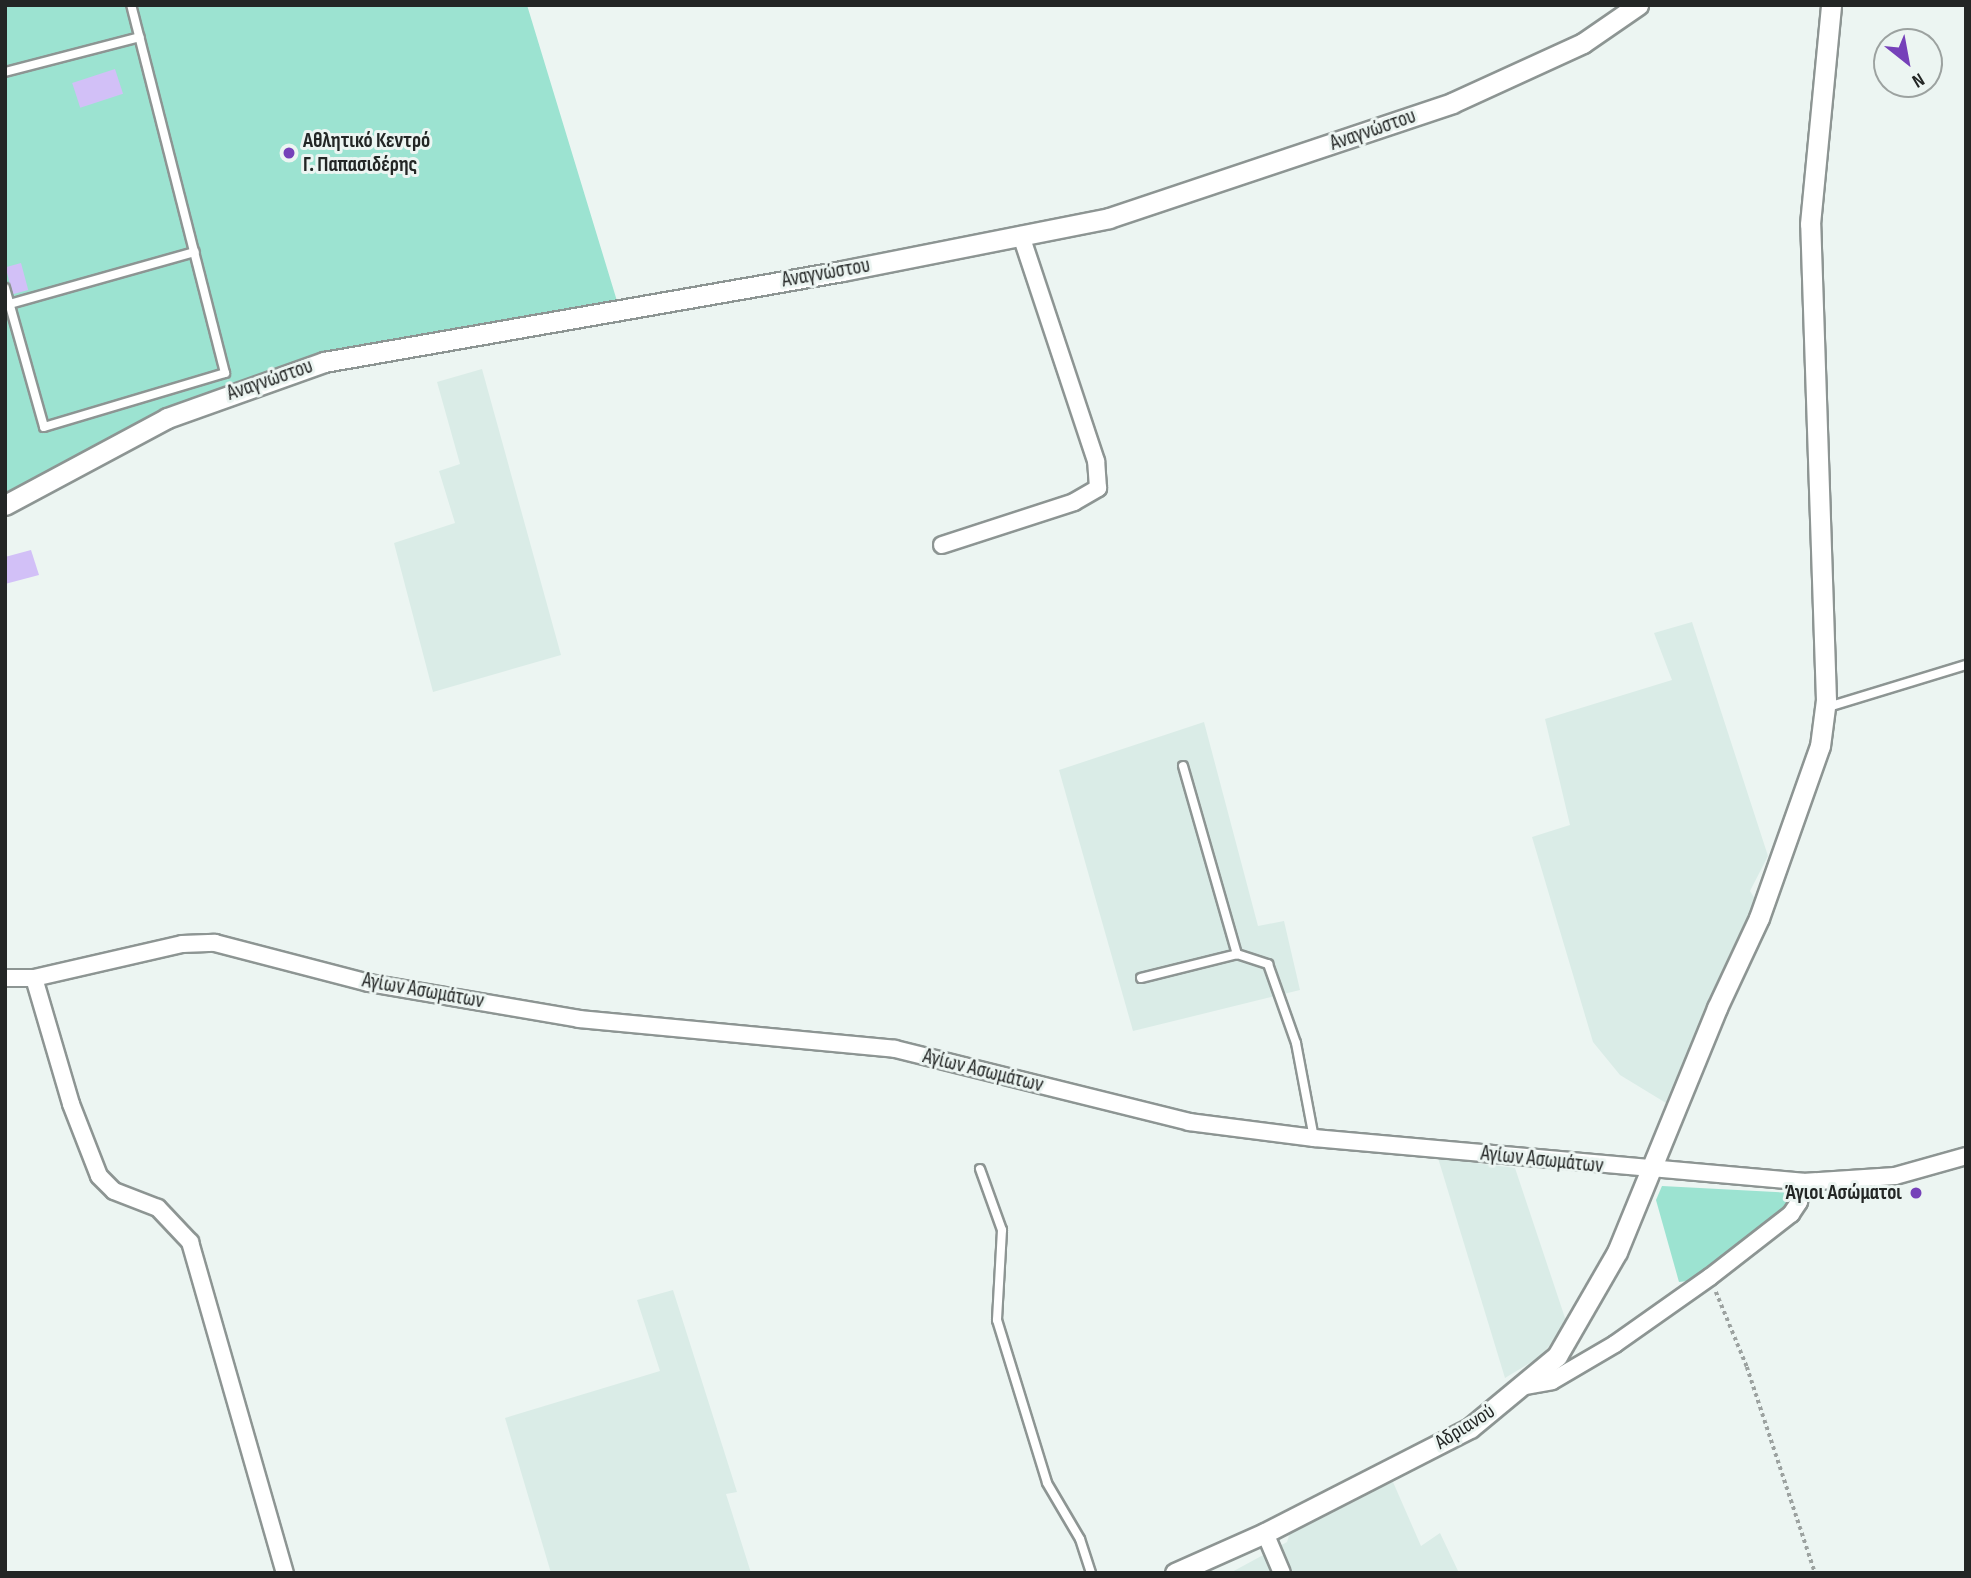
<!DOCTYPE html>
<html>
<head>
<meta charset="utf-8">
<style>
  body { margin:0 }
  #map { position:relative; width:1971px; height:1578px; overflow:hidden; background:#ecf5f2; font-family:"Sofia Sans Condensed",sans-serif }
  div>[style] { position:absolute }
  .built>* { inset:0; background:#daece7 }
  .green>* { inset:0; background:#9ce3d1 }
  .building>* { inset:0; background:#d2c0f7; transform-origin:0 0 }
  .path>* { height:3.5px; margin-top:-1.75px; transform-origin:0; background:repeating-linear-gradient(90deg,#9ca2a0 0 3.5px,transparent 0 7px) }
  .roads { filter:drop-shadow(2px 0 #8d9593) drop-shadow(-2px 0 #8d9593) drop-shadow(0 2px #8d9593) drop-shadow(0 -2px #8d9593) }
  .service>* { height:8px; margin:-4px; padding:0 4px; transform-origin:4px; border-radius:4px; background:#fff }
  .minor>* { height:16px; margin:-8px; padding:0 8px; transform-origin:8px; border-radius:8px; background:#fff }
  .tertiary>* { height:19px; margin:-9.5px; padding:0 9.5px; transform-origin:9.5px; border-radius:9.5px; background:#fff }
  .dots>* { width:19px; height:19px; translate:-50% -50%; box-sizing:border-box; border:4px solid #ecf5f2; border-radius:50% }
  span { translate:-50% -50%; white-space:nowrap; text-align:center; line-height:1.15; -webkit-text-stroke:6px #ecf5f2; paint-order:stroke }
  .street-label { font-size:21px; color:#232625 }
  .poi-label { font-size:21px; color:#232625; font-weight:700 }
  .left { translate:0 -50%; text-align:left }
  .right { translate:-100% -50%; text-align:right }
  .frame { position:absolute; inset:0; border:7px solid #232625; pointer-events:none }
  .north { position:absolute; left:1873px; top:28px; width:70px; height:70px; box-sizing:border-box; background:#ecf5f2; border:2px solid #9ca2a0; border-radius:50%; rotate:149deg; font-size:19px; font-weight:700; line-height:28px; text-align:center; color:#232625 }
  .north::after { content:''; display:block; margin:auto; width:24px; height:32px; background:#7641b9; clip-path:polygon(50% 0,100% 100%,50% 72%,0 100%) }
</style>
</head>
<body>
<div id="map">
  <div class="built">
    <div style="clip-path:polygon(482px 369px,561px 655px,433px 692px,394px 543px,455px 523px,439px 471px,460px 464px,437px 382px)"></div>
    <div style="clip-path:polygon(1692px 622px,1768px 856px,1750px 891px,1755px 899px,1666px 1103px,1620px 1075px,1593px 1042px,1532px 837px,1570px 825px,1545px 719px,1672px 680px,1654px 633px)"></div>
    <div style="clip-path:polygon(1204px 722px,1258px 926px,1284px 921px,1300px 990px,1133px 1031px,1059px 770px)"></div>
    <div style="clip-path:polygon(1438px 1158px,1515px 1168px,1567px 1324px,1541px 1356px,1505px 1378px)"></div>
    <div style="clip-path:polygon(673px 1290px,737px 1492px,726px 1494px,751px 1573px,551px 1573px,505px 1418px,660px 1371px,637px 1300px)"></div>
    <div style="clip-path:polygon(1393px 1482px,1421px 1546px,1440px 1533px,1459px 1573px,1230px 1573px,1287px 1542px,1292px 1526px)"></div>
  </div>
  <div class="green">
    <div style="clip-path:polygon(5px 5px,527px 5px,617px 301px,331px 355px,5px 499px)"></div>
    <div style="clip-path:polygon(1662px 1186px,1792px 1193px,1795px 1201px,1697px 1280px,1679px 1282px,1656px 1200px)"></div>
  </div>
  <div class="building">
    <div style="left:115px;top:69px;width:26px;height:45px;rotate:72deg"></div>
    <div style="left:21px;top:263px;width:28px;height:16px;rotate:75deg"></div>
    <div style="clip-path:polygon(31px 550px,39px 575px,5px 584px,5px 557px)"></div>
  </div>
  <div class="path">
    <div style="left:1716px;top:1292px;width:81px;rotate:67.5deg"></div>
    <div style="left:1747px;top:1367px;width:217px;rotate:71.7deg"></div>
  </div>
  <div class="roads">
    <div class="service">
      <div style="left:5px;top:72px;width:139px;rotate:-14.5deg"></div>
      <div style="left:5px;top:288px;width:144px;rotate:74.3deg"></div>
      <div style="left:44px;top:427px;width:189px;rotate:-16.6deg"></div>
      <div style="left:225px;top:373px;width:380px;rotate:-104.3deg"></div>
      <div style="left:6px;top:305px;width:196px;rotate:-15.7deg"></div>
      <div style="left:1825px;top:708px;width:147px;rotate:-17deg"></div>
      <div style="left:1183px;top:766px;width:196px;rotate:74deg"></div>
      <div style="left:1141px;top:978px;width:99px;rotate:-14deg"></div>
      <div style="left:1237px;top:954px;width:33px;rotate:18deg"></div>
      <div style="left:1268px;top:964px;width:84px;rotate:70.5deg"></div>
      <div style="left:1296px;top:1043px;width:97px;rotate:79.3deg"></div>
      <div style="left:980px;top:1169px;width:65px;rotate:70.2deg"></div>
      <div style="left:1002px;top:1230px;width:90px;rotate:93.2deg"></div>
      <div style="left:997px;top:1320px;width:170px;rotate:72.9deg"></div>
      <div style="left:1047px;top:1483px;width:65px;rotate:59.5deg"></div>
      <div style="left:1080px;top:1539px;width:36px;rotate:72deg"></div>
    </div>
    <div class="minor">
      <div style="left:942px;top:545px;width:139px;rotate:-18deg"></div>
      <div style="left:1074px;top:502px;width:28px;rotate:-30deg"></div>
      <div style="left:1098px;top:488px;width:27px;rotate:-94deg"></div>
      <div style="left:1096px;top:461px;width:238px;rotate:-108.4deg"></div>
      <div style="left:5px;top:978px;width:29px"></div>
      <div style="left:34px;top:978px;width:152px;rotate:-12.9deg"></div>
      <div style="left:182px;top:944px;width:33px;rotate:-2deg"></div>
      <div style="left:215px;top:943px;width:159px;rotate:14.6deg"></div>
      <div style="left:369px;top:983px;width:213px;rotate:9.7deg"></div>
      <div style="left:579px;top:1019px;width:317px;rotate:5.4deg"></div>
      <div style="left:895px;top:1049px;width:303px;rotate:13.9deg"></div>
      <div style="left:1189px;top:1122px;width:126px;rotate:7.3deg"></div>
      <div style="left:1314px;top:1138px;width:491px;rotate:5.1deg"></div>
      <div style="left:1803px;top:1182px;width:92px;rotate:-3.7deg"></div>
      <div style="left:1895px;top:1176px;width:74px;rotate:-15.7deg"></div>
      <div style="left:34px;top:978px;width:131px;rotate:73.6deg"></div>
      <div style="left:71px;top:1104px;width:77px;rotate:68.7deg"></div>
      <div style="left:99px;top:1176px;width:21px;rotate:45deg"></div>
      <div style="left:114px;top:1191px;width:47px;rotate:21.1deg"></div>
      <div style="left:158px;top:1208px;width:47px;rotate:46.7deg"></div>
      <div style="left:190px;top:1242px;width:344px;rotate:74deg"></div>
      <div style="left:1525px;top:1386px;width:27px;rotate:-10deg"></div>
      <div style="left:1552px;top:1381px;width:73px;rotate:-30.4deg"></div>
      <div style="left:1615px;top:1344px;width:116px;rotate:-35.2deg"></div>
      <div style="left:1710px;top:1277px;width:103px;rotate:-37.9deg"></div>
      <div style="left:1791px;top:1214px;width:14px;rotate:-56deg"></div>
      <div style="left:1799px;top:1202px;width:20px;rotate:-79deg"></div>
      <div style="left:1265px;top:1533px;width:43px;rotate:67deg"></div>
    </div>
    <div class="tertiary">
      <div style="left:5px;top:505px;width:184px;rotate:-28.2deg"></div>
      <div style="left:167px;top:418px;width:167px;rotate:-19.6deg"></div>
      <div style="left:324px;top:362px;width:526px;rotate:-9.96deg"></div>
      <div style="left:842px;top:271px;width:272px;rotate:-11.2deg"></div>
      <div style="left:1109px;top:218px;width:362px;rotate:-18.5deg"></div>
      <div style="left:1452px;top:103px;width:144px;rotate:-24.6deg"></div>
      <div style="left:1583px;top:43px;width:67px;rotate:-34.6deg"></div>
      <div style="left:1175px;top:1573px;width:98px;rotate:-24deg"></div>
      <div style="left:1265px;top:1533px;width:230px;rotate:-27.1deg"></div>
      <div style="left:1470px;top:1428px;width:113px;rotate:-39.6deg"></div>
      <div style="left:1557px;top:1356px;width:120px;rotate:-60deg"></div>
      <div style="left:1617px;top:1252px;width:264px;rotate:-67.7deg"></div>
      <div style="left:1717px;top:1008px;width:99px;rotate:-65deg"></div>
      <div style="left:1759px;top:918px;width:182px;rotate:-70.5deg"></div>
      <div style="left:1820px;top:746px;width:46px;rotate:-82.6deg"></div>
      <div style="left:1826px;top:700px;width:476px;rotate:-91.9deg"></div>
      <div style="left:1810px;top:224px;width:220px;rotate:-84.5deg"></div>
    </div>
  </div>
  <div class="dots">
    <div style="left:289px;top:153px;background:#7641b9"></div>
    <div style="left:1916px;top:1193px;background:#7641b9"></div>
  </div>
  <div class="street-label">
    <span style="left:1373px;top:130px;rotate:-19deg">Αναγνώστου</span>
    <span style="left:826px;top:273px;rotate:-10deg">Αναγνώστου</span>
    <span style="left:270px;top:380px;rotate:-19deg">Αναγνώστου</span>
    <span style="left:423px;top:991px;rotate:10deg">Αγίων Ασωμάτων</span>
    <span style="left:983px;top:1071px;rotate:14deg">Αγίων Ασωμάτων</span>
    <span style="left:1542px;top:1160px;rotate:6deg">Αγίων Ασωμάτων</span>
    <span style="left:1465px;top:1427px;rotate:-32deg">Αδριανού</span>
  </div>
  <div class="poi-label">
    <span class="left" style="left:303px;top:153px">Αθλητικό Κεντρό<br>Γ. Παπασιδέρης</span>
    <span class="right" style="left:1902px;top:1193px">Άγιοι Ασώματοι</span>
  </div>
  <div class="frame"></div>
  <div class="north">N</div>
</div>
</body>
</html>
